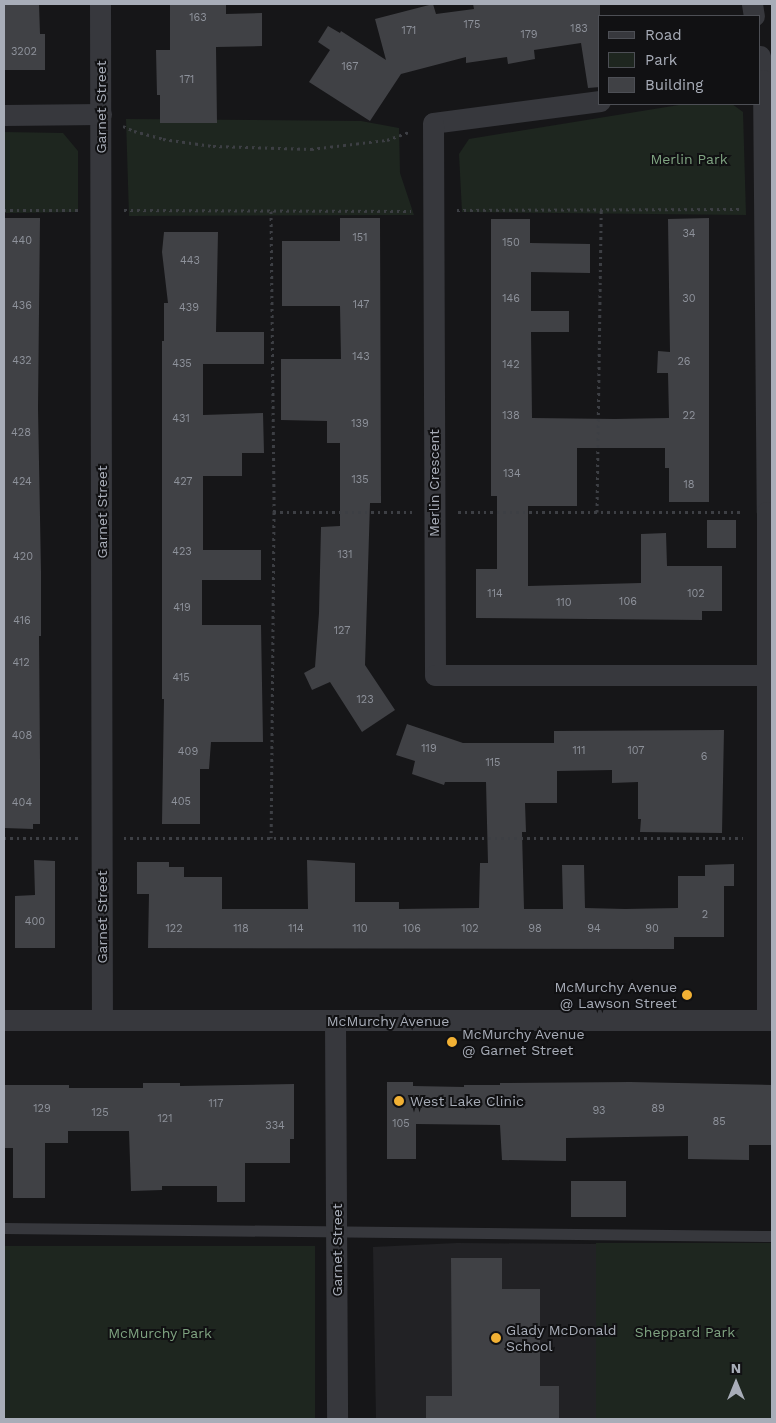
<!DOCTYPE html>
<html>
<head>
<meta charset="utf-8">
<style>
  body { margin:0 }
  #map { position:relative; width:776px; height:1423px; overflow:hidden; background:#161618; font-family:"Work Sans",sans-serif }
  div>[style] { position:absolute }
  .built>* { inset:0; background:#222225 }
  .green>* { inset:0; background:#1e261f; transform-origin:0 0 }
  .building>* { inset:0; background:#404145; transform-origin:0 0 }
  .path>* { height:3px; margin-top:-1.5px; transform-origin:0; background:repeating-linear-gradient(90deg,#3d3f44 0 2.5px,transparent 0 6.5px) }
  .lane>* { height:11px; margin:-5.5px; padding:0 5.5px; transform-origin:5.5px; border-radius:5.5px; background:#37383d }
  .street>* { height:21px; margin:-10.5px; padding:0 10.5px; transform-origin:10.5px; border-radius:10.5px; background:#37383d }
  .dots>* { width:14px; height:14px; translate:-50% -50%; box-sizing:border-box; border:2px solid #111113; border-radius:50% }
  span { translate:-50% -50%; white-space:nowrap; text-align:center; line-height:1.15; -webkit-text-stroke:4px #111113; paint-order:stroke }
  .number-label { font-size:11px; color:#8e929b }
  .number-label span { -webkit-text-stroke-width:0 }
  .street-label { font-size:14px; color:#a8adb8 }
  .park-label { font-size:14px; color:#7fa381 }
  .poi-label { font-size:14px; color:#a8adb8 }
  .right { translate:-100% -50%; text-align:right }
  .left { translate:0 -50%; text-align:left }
  .frame { position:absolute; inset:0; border:5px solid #a8adb8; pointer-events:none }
  .legend { position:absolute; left:598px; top:15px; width:162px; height:90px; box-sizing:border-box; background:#111113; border:1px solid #4d4f55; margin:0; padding:6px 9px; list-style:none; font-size:15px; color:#a8adb8 }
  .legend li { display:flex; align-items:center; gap:10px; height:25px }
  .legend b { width:25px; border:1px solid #4d4f55 }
  .north { position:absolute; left:711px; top:1358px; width:50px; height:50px; -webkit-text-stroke:4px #111113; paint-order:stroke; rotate:0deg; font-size:14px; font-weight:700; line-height:20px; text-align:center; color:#a8adb8 }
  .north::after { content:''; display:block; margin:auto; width:18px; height:22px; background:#a8adb8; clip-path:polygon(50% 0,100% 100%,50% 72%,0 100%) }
</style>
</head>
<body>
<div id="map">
  <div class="built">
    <div style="clip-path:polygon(457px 1243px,596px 1244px,598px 1419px,376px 1419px,373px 1247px)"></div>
  </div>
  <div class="green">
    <div style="clip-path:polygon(685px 104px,732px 104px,743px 112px,746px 215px,462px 212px,459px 154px,469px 139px)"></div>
    <div style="clip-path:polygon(126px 119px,361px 121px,399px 128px,400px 173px,414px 215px,129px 216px)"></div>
    <div style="clip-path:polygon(4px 132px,63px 133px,78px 151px,78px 212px,4px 213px)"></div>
    <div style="left:772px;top:1243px;width:176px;height:176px;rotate:90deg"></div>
    <div style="left:315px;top:1246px;width:173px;height:311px;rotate:90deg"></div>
  </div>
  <div class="building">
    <div style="clip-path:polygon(4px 4px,39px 4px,40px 34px,45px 34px,45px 70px,4px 70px)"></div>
    <div style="clip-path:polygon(170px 4px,226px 4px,226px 14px,262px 13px,262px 46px,216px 47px,217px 123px,160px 123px,160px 95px,157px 95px,156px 50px,170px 50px)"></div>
    <div style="clip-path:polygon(433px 4px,436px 14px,474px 9px,473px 4px,600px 4px,600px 87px,588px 88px,581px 43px,534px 50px,535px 59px,508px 64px,507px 57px,466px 63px,466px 57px,401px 74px,370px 121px,309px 82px,330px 50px,318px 42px,328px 26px,340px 33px,341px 31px,386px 60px,375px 19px)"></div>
    <div style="clip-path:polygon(4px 218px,40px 218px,38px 408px,41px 572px,41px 636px,39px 636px,40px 762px,40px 824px,33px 824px,33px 829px,4px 828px)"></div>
    <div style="clip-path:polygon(340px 218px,380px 218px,381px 503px,370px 503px,365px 665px,395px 710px,362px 732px,330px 682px,312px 690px,304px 673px,315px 667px,319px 613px,321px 527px,340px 526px,340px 443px,327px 443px,327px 421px,281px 420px,281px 359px,341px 359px,340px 306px,282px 306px,282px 241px,340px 241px)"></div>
    <div style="clip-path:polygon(709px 218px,709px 502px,669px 502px,669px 468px,665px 468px,665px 448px,577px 448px,577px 506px,528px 506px,528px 586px,641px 583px,641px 534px,666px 533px,667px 566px,722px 566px,722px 611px,702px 611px,702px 620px,476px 618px,476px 569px,497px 569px,497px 496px,491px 496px,491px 219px,530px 219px,530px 243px,590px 244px,590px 273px,531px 272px,531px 311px,569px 311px,569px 332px,531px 332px,532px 418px,615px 419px,669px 418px,668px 373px,657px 373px,658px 351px,670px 352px,668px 219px)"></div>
    <div style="clip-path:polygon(164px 232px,218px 232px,216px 332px,264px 332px,264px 364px,203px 364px,203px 415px,263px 413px,264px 453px,242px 453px,242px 476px,203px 476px,203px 550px,261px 550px,261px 580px,202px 580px,202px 625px,261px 625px,263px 742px,211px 742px,209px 769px,200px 769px,200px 824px,162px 824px,164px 699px,162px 699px,162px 341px,164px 341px,164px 303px,168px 303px,162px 252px)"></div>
    <div style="left:707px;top:520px;width:29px;height:28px"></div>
    <div style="clip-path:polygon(407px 724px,463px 743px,554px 743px,554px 731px,724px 730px,722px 833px,640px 832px,641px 819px,638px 819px,638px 782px,612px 783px,612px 770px,557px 771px,557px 803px,525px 803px,526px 832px,522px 832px,524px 909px,563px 909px,562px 865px,584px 865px,585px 908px,625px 909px,678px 908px,678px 876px,705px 876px,705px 865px,734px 864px,734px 886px,724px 886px,724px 937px,674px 937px,674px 949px,148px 948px,149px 894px,137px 894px,137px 862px,169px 862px,169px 867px,184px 867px,184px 877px,222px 877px,222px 909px,308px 909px,307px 860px,355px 863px,355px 902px,399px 902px,399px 909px,479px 908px,480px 863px,488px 863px,486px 782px,445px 782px,444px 785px,412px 774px,415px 761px,396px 755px)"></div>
    <div style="clip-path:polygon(34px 860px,55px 861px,55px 948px,15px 948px,15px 896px,35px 895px)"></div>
    <div style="clip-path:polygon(387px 1082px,413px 1082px,413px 1086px,464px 1087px,464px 1085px,500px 1085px,500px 1083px,630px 1082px,772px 1085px,772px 1145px,749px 1145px,749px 1160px,688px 1159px,688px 1136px,566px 1138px,566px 1161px,502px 1160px,500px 1125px,416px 1124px,416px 1159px,387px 1159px)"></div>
    <div style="clip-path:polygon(143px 1083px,180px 1083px,180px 1086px,294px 1084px,294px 1139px,290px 1139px,290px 1163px,245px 1163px,245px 1202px,217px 1202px,217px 1186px,162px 1186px,162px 1190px,131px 1191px,129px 1131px,68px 1131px,68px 1143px,45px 1143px,45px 1198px,13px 1198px,13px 1148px,4px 1148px,4px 1085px,69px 1085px,69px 1088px,143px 1088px)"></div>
    <div style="left:571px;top:1181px;width:55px;height:36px"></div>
    <div style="clip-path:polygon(451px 1258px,502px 1258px,502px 1289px,540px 1289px,540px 1386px,559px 1386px,559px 1419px,426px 1419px,426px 1396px,452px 1396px)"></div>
  </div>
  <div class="path">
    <div style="left:123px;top:126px;width:12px;rotate:24deg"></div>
    <div style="left:134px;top:131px;width:30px;rotate:15deg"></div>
    <div style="left:163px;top:139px;width:50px;rotate:8deg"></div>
    <div style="left:213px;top:146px;width:98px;rotate:1.8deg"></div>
    <div style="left:311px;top:149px;width:77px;rotate:-6.8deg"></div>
    <div style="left:387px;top:140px;width:23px;rotate:-20deg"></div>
    <div style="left:4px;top:210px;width:74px"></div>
    <div style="left:124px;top:210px;width:287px;rotate:0.2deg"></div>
    <div style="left:457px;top:210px;width:284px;rotate:-0.2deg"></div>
    <div style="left:271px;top:211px;width:301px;rotate:89.4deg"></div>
    <div style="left:274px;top:512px;width:326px;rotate:90.5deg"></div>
    <div style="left:274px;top:512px;width:138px"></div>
    <div style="left:458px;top:512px;width:286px"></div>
    <div style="left:597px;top:512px;width:302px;rotate:-89.2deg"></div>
    <div style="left:4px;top:838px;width:74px"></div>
    <div style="left:124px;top:838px;width:619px"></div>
  </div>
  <div class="lane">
    <div style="left:4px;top:1228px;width:768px;rotate:0.6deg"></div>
  </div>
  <div class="street">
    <div style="left:100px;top:4px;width:1016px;rotate:89.89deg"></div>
    <div style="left:752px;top:4px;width:12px;rotate:81deg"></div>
    <div style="left:760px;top:56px;width:24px;rotate:83deg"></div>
    <div style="left:763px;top:80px;width:432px;rotate:89.5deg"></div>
    <div style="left:767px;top:512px;width:508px;rotate:90deg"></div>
    <div style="left:600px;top:101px;width:168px;rotate:172.5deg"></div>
    <div style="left:433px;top:123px;width:552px;rotate:89.79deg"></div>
    <div style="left:435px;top:675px;width:337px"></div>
    <div style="left:4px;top:115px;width:97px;rotate:-0.6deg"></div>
    <div style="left:4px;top:1020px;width:768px"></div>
    <div style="left:335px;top:1021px;width:398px;rotate:89.7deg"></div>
  </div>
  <div class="dots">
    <div style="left:687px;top:995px;background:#f2b134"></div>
    <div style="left:452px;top:1042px;background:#f2b134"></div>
    <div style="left:399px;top:1101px;background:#f2b134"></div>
    <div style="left:496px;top:1338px;background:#f2b134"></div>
  </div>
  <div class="number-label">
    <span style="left:198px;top:18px">163</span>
    <span style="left:472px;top:25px">175</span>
    <span style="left:579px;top:29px">183</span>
    <span style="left:409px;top:31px">171</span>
    <span style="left:529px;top:35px">179</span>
    <span style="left:24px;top:52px">3202</span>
    <span style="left:350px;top:67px">167</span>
    <span style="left:187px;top:80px">171</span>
    <span style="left:689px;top:234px">34</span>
    <span style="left:360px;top:238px">151</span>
    <span style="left:22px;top:241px">440</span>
    <span style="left:511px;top:243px">150</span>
    <span style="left:190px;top:261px">443</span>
    <span style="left:511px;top:299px">146</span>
    <span style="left:689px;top:299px">30</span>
    <span style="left:361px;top:305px">147</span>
    <span style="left:22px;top:306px">436</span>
    <span style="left:189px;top:308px">439</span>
    <span style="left:361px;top:357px">143</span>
    <span style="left:22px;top:361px">432</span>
    <span style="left:684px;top:362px">26</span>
    <span style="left:182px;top:364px">435</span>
    <span style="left:511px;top:365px">142</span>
    <span style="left:511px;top:416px">138</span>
    <span style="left:689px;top:416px">22</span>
    <span style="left:181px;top:419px">431</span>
    <span style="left:360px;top:424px">139</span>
    <span style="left:21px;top:433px">428</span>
    <span style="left:512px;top:474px">134</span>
    <span style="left:360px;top:480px">135</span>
    <span style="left:22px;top:482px">424</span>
    <span style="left:183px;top:482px">427</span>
    <span style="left:689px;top:485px">18</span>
    <span style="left:182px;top:552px">423</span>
    <span style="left:345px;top:555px">131</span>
    <span style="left:23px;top:557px">420</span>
    <span style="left:495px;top:594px">114</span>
    <span style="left:696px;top:594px">102</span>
    <span style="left:628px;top:602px">106</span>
    <span style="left:564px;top:603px">110</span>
    <span style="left:182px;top:608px">419</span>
    <span style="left:22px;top:621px">416</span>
    <span style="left:342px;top:631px">127</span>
    <span style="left:21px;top:663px">412</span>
    <span style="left:181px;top:678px">415</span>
    <span style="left:365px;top:700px">123</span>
    <span style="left:22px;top:736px">408</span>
    <span style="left:429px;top:749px">119</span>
    <span style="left:579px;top:751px">111</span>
    <span style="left:636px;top:751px">107</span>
    <span style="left:188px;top:752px">409</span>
    <span style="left:704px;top:757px">6</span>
    <span style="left:493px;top:763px">115</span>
    <span style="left:181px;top:802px">405</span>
    <span style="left:22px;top:803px">404</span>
    <span style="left:705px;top:915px">2</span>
    <span style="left:35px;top:922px">400</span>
    <span style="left:174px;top:929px">122</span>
    <span style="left:241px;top:929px">118</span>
    <span style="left:296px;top:929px">114</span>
    <span style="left:360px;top:929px">110</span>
    <span style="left:412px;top:929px">106</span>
    <span style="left:470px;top:929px">102</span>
    <span style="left:535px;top:929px">98</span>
    <span style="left:594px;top:929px">94</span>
    <span style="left:652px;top:929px">90</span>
    <span style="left:216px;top:1104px">117</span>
    <span style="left:42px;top:1109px">129</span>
    <span style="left:658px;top:1109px">89</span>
    <span style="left:599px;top:1111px">93</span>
    <span style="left:100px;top:1113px">125</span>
    <span style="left:165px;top:1119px">121</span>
    <span style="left:719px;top:1122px">85</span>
    <span style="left:401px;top:1124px">105</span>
    <span style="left:275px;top:1126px">334</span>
  </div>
  <div class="street-label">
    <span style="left:101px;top:107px;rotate:-90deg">Garnet Street</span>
    <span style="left:434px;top:483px;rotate:-90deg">Merlin Crescent</span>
    <span style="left:102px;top:512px;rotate:-90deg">Garnet Street</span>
    <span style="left:102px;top:917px;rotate:-90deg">Garnet Street</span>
    <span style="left:388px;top:1021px">McMurchy Avenue</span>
    <span style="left:337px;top:1250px;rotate:-90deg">Garnet Street</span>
  </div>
  <div class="park-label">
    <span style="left:689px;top:159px">Merlin Park</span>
    <span style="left:685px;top:1332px">Sheppard Park</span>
    <span style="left:160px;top:1333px">McMurchy Park</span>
  </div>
  <div class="poi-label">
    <span class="right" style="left:677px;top:995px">McMurchy Avenue<br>@ Lawson Street</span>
    <span class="left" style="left:462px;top:1042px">McMurchy Avenue<br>@ Garnet Street</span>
    <span class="left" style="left:410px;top:1101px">West Lake Clinic</span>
    <span class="left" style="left:506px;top:1338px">Glady McDonald<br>School</span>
  </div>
  <div class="frame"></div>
  <ul class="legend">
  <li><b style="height:6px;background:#37383d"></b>Road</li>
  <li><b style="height:14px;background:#1e261f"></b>Park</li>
  <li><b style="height:14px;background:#404145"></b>Building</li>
  </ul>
  <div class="north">N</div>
</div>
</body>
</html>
